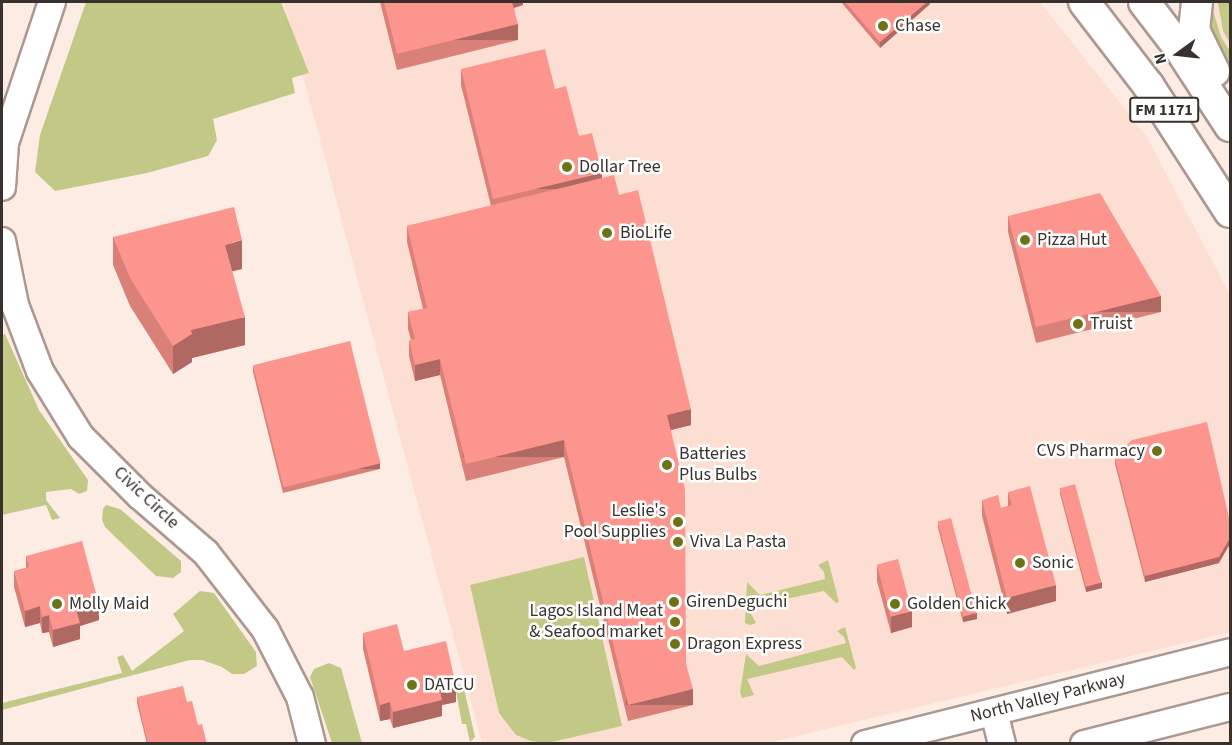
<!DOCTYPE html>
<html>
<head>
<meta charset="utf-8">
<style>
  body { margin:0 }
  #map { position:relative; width:1232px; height:745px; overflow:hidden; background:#fdece4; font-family:"Source Sans 3",sans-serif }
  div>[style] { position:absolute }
  .built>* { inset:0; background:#fcdfd2 }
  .green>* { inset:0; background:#c2c986 }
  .roads { filter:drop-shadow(2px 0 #ac9890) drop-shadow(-2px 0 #ac9890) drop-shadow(0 2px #ac9890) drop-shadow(0 -2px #ac9890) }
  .secondary>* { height:26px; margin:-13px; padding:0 13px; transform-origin:13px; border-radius:13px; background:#fff }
  .primary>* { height:30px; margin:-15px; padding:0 15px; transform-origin:15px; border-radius:15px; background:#fff }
  .wall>* { inset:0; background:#d98079 }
  .shaded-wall>* { inset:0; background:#b06863; transform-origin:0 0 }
  .building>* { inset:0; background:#fc958d; transform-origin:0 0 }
  .dots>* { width:16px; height:16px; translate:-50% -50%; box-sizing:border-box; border:3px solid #fff; border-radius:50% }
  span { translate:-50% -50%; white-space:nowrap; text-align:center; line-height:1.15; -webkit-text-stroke:5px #fff; paint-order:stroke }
  .shield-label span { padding:2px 4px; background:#fff; border:2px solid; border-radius:4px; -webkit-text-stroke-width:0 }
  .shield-label { font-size:16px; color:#39312d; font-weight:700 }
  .poi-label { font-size:18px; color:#39312d }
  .left { translate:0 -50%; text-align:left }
  .right { translate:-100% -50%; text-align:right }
  .street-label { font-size:18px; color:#39312d }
  .frame { position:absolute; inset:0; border:3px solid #39312d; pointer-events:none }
  .north { position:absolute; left:1148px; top:24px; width:60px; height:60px; -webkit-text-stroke:4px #fff; paint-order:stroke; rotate:255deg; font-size:16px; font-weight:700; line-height:24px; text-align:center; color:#39312d }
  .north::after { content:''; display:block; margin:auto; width:21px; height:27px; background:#39312d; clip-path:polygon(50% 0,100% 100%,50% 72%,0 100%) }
</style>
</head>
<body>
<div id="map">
  <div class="built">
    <div style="clip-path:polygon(283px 2px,1040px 2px,1147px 137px,1230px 295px,1230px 632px,768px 743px,482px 743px)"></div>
    <div style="clip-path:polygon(1187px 2px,1230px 2px,1230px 61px)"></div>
  </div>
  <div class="green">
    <div style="clip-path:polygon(86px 2px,281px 2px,309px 73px,292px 78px,295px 93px,213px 119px,217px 140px,208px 156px,147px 173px,55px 191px,35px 172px,40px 135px)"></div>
    <div style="clip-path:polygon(1211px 2px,1230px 2px,1230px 43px,1223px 31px,1218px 3px)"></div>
    <div style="clip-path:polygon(1205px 6px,1212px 7px,1221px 37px,1230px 51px,1230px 70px,1206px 31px)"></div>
    <div style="clip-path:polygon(5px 334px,39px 410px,88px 480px,87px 491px,79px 494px,71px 489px,46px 492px,46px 500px,60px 518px,52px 520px,46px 505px,2px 515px,2px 335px)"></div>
    <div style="clip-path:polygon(106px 505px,120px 509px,181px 561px,181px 572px,173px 578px,156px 576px,105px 527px,102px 520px,103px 509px)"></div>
    <div style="clip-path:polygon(584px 557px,622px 726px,547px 743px,531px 741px,516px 735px,499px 713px,470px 585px)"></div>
    <div style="clip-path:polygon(828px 560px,839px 602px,836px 603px,824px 591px,756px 605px,749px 610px,756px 623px,750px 625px,745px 623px,747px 582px,760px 595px,825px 579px,824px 572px,818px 565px)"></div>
    <div style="clip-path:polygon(200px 591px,214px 593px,256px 652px,257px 666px,244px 674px,232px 674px,222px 667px,202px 660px,190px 660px,2px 710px,2px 703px,122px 673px,117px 657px,123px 655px,132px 671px,184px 631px,173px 614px)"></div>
    <div style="clip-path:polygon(845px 627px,856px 668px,854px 670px,842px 657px,747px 679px,754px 695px,742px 698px,740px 692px,746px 654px,759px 666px,846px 643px,844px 637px,837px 631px)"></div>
    <div style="clip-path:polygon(329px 663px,341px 668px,362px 743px,332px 743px,310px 677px,314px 669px)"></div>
    <div style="clip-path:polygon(463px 684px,475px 737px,470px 742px,466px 724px,462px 724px,455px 686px)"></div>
  </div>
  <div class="roads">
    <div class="secondary">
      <div style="left:2px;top:187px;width:44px;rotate:-86.1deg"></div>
      <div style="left:5px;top:143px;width:149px;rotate:-71.6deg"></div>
      <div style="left:2px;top:241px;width:65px;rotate:78.5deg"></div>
      <div style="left:15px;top:305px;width:71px;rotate:69.3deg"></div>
      <div style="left:40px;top:371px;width:78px;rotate:58.2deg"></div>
      <div style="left:81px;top:437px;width:83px;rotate:45deg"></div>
      <div style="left:140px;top:496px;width:87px;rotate:40.8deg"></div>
      <div style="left:206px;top:553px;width:96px;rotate:52.2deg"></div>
      <div style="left:265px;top:629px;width:76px;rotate:62.8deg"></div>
      <div style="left:300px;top:697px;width:49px;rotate:75.7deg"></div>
      <div style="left:994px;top:712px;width:33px;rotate:76deg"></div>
      <div style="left:865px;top:744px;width:376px;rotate:-14.1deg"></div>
      <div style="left:1084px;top:744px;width:151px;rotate:-14.2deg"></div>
    </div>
    <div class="primary">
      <div style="left:1084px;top:2px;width:105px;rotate:52.4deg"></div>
      <div style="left:1148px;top:85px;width:151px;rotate:57.2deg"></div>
      <div style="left:1144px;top:2px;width:59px;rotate:52.5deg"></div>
      <div style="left:1180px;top:49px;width:92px;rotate:57deg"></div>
      <div style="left:1197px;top:2px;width:28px;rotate:96deg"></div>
      <div style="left:1194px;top:30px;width:46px;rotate:64deg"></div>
    </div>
  </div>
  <div class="wall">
    <div style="clip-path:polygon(380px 2px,523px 2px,523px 5px,514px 8px,518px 40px,397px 70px)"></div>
    <div style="clip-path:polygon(841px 2px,930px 2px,930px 4px,880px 48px)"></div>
    <div style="clip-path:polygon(461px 69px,555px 89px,579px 136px,602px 178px,619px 195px,691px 425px,671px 430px,686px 664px,693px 705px,628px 721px,564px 457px,466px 481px,440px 375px,415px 381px,409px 356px,409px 340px,411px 340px,408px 329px,408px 312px,423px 309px,407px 242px,407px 226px,491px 206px,461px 85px)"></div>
    <div style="clip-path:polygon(1008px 216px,1161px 312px,1036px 343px,1008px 232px)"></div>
    <div style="clip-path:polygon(113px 237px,242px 269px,232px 271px,245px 345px,192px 358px,192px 362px,173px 374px,130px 306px,113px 265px)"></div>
    <div style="clip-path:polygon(253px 366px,380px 469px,283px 493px,253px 372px)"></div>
    <div style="clip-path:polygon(1115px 458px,1219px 563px,1145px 582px,1115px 464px)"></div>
    <div style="clip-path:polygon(1060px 488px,1102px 588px,1086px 592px,1060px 494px)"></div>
    <div style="clip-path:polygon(1008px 492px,1056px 601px,1007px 614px,982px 516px,982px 500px,1001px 508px,1008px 506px)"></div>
    <div style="clip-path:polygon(938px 522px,977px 619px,963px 622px,938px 528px)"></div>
    <div style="clip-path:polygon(26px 556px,99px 620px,80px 626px,80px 639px,53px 647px,49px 632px,42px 633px,40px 623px,25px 627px,14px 587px,14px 571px,26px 568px)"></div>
    <div style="clip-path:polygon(877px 565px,912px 627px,891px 633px,877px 581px)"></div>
    <div style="clip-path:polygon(363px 633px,404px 651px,456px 702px,442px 705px,442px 716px,393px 728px,390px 719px,380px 721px,363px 649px)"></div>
    <div style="clip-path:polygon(137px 697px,187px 702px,207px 744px,147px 744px,137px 703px)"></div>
  </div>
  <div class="shaded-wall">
    <div style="clip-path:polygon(510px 2px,523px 2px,523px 5px,510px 9px)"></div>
    <div style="clip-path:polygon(927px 2px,930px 2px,930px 4px,880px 48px,880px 42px)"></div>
    <div style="left:518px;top:24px;width:16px;height:125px;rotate:90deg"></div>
    <div style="left:602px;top:173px;width:16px;height:112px;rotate:90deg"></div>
    <div style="clip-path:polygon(242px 240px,242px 269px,225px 273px,225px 245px)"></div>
    <div style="left:1161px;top:296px;width:16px;height:129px;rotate:90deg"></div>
    <div style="clip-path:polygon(245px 317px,245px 345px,192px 358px,192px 362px,173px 374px,173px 346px,191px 330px)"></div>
    <div style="clip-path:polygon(440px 359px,440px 375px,415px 381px,415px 365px)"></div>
    <div style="clip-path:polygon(691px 409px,691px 425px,667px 431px,667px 415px)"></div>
    <div style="left:564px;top:440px;width:17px;height:101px;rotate:90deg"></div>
    <div style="left:380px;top:463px;width:6px;height:100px;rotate:90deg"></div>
    <div style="clip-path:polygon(1230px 538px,1230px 544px,1219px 563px,1145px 582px,1145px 576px)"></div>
    <div style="clip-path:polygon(1102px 582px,1102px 588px,1086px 592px,1086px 586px)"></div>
    <div style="clip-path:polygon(1056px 585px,1056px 601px,1007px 614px,1007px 598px)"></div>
    <div style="clip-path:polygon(99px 604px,99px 620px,80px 626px,80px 639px,53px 647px,53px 630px,76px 610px)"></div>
    <div style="clip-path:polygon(40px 606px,40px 623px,25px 627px,25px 611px)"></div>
    <div style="clip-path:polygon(912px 611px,912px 627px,891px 633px,891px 616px)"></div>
    <div style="clip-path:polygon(977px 613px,977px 619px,963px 622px,963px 617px)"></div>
    <div style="clip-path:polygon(49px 615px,49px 632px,42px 633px,42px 617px)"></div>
    <div style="clip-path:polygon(456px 686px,456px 702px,442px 705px,442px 716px,393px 728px,393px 712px,440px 690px)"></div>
    <div style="left:693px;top:689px;width:16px;height:67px;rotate:90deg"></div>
    <div style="clip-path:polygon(390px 702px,390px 719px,380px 721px,380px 705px)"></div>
  </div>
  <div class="building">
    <div style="clip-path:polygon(384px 2px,512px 2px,518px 24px,397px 54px)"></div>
    <div style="clip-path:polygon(845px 2px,927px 2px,880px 42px)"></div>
    <div style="clip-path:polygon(545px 49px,555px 89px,566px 86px,579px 136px,592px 133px,602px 173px,493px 199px,461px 69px)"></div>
    <div style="clip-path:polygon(614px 175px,619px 195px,638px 190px,691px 409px,667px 415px,685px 489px,686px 664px,693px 689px,628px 705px,564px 440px,466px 464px,440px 359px,415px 365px,409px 340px,415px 339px,408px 312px,427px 308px,407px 226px)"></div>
    <div style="clip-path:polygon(1100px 193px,1161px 296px,1036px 327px,1008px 216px)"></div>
    <div style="clip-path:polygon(234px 207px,242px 240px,225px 245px,245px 317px,191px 330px,192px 334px,173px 346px,130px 278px,113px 237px)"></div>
    <div style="left:350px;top:341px;width:126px;height:100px;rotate:76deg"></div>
    <div style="clip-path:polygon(1207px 422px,1230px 522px,1230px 538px,1219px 557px,1145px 576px,1115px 458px,1132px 440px)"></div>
    <div style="left:1075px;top:484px;width:102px;height:16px;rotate:75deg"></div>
    <div style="clip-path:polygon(1030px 486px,1056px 585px,1007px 598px,982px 500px,998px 495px,1001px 508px,1012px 505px,1008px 492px)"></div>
    <div style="left:951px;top:518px;width:98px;height:14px;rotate:75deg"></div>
    <div style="clip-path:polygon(82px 541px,99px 604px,76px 610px,80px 623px,53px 630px,49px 615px,42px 617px,40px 606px,25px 611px,14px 571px,29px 567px,26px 556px)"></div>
    <div style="left:898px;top:559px;width:54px;height:22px;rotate:75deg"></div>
    <div style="clip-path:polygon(397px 624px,404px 651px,446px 641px,456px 686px,440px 690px,442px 700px,393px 712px,390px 702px,380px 705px,363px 633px)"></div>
    <div style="clip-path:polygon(183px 686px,187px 702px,192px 701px,198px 725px,202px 724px,207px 744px,148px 744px,137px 697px)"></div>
  </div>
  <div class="dots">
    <div style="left:883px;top:26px;background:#6e7116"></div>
    <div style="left:567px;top:167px;background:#6e7116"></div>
    <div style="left:607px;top:233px;background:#6e7116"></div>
    <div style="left:1025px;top:240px;background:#6e7116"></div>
    <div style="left:1078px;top:324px;background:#6e7116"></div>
    <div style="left:1157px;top:451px;background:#6e7116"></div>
    <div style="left:667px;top:465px;background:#6e7116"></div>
    <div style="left:678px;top:522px;background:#6e7116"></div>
    <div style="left:678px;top:542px;background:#6e7116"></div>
    <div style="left:1020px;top:563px;background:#6e7116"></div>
    <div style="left:674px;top:602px;background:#6e7116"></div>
    <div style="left:57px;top:604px;background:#6e7116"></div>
    <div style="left:895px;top:604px;background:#6e7116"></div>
    <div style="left:675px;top:622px;background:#6e7116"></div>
    <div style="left:675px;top:644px;background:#6e7116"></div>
    <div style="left:412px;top:685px;background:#6e7116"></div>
  </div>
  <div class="shield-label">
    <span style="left:1164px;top:110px">FM 1171</span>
  </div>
  <div class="poi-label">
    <span class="left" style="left:895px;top:26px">Chase</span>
    <span class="left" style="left:579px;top:167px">Dollar Tree</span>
    <span class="left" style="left:620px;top:233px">BioLife</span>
    <span class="left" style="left:1037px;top:240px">Pizza Hut</span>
    <span class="left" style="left:1090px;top:324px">Truist</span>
    <span class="right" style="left:1145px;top:451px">CVS Pharmacy</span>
    <span class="left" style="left:679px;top:465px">Batteries<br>Plus Bulbs</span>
    <span class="right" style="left:666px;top:522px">Leslie's<br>Pool Supplies</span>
    <span class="left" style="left:690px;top:542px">Viva La Pasta</span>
    <span class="left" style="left:1032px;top:563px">Sonic</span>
    <span class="left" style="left:686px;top:602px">GirenDeguchi</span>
    <span class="left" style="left:69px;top:604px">Molly Maid</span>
    <span class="left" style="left:907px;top:604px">Golden Chick</span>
    <span class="right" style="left:663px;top:622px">Lagos Island Meat<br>&amp; Seafood market</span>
    <span class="left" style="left:687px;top:644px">Dragon Express</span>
    <span class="left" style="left:424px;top:685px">DATCU</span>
  </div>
  <div class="street-label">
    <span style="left:146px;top:498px;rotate:43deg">Civic Circle</span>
    <span style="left:1048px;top:698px;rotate:-14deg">North Valley Parkway</span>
  </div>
  <div class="frame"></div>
  <div class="north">N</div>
</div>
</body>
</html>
